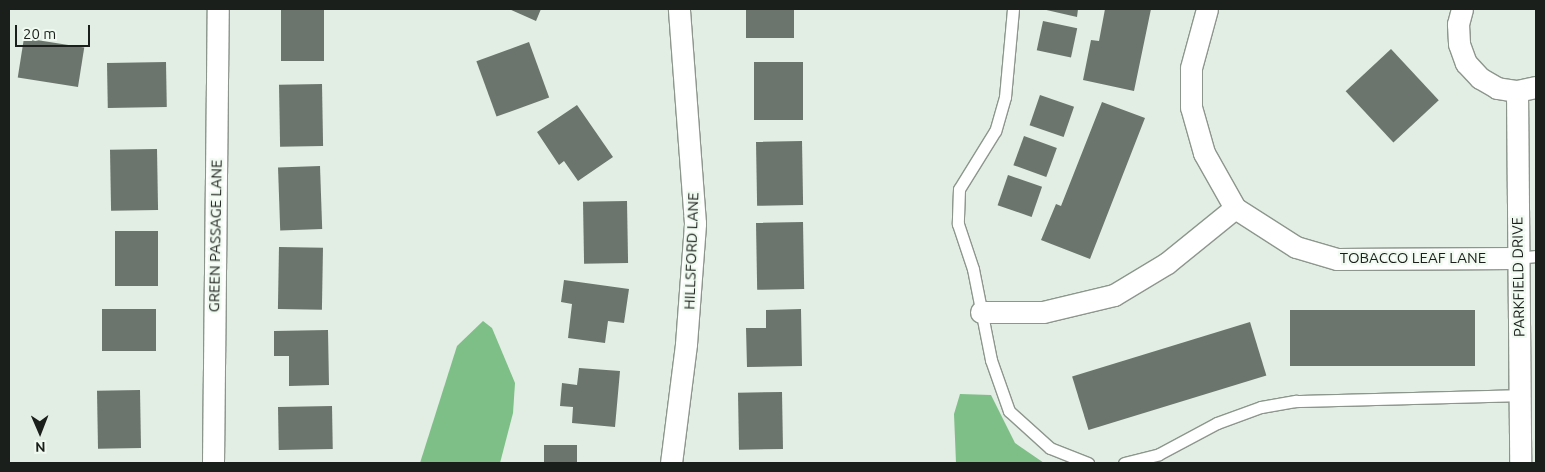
<!DOCTYPE html>
<html>
<head>
<meta charset="utf-8">
<style>
  body { margin:0 }
  #map { position:relative; width:1545px; height:472px; overflow:hidden; background:#e2ede3; font-family:Ubuntu,sans-serif }
  div>[style] { position:absolute }
  .water>* { inset:0; background:#7ebe87 }
  .building>* { inset:0; background:#6c756d; transform-origin:0 0 }
  .roads { filter:drop-shadow(1px 0 #8d968d) drop-shadow(-1px 0 #8d968d) drop-shadow(0 1px #8d968d) drop-shadow(0 -1px #8d968d) }
  .service>* { height:11px; margin:-5.5px; padding:0 5.5px; transform-origin:5.5px; border-radius:5.5px; background:#fff }
  .minor>* { height:21px; margin:-10.5px; padding:0 10.5px; transform-origin:10.5px; border-radius:10.5px; background:#fff }
  span { translate:-50% -50%; white-space:nowrap; text-align:center; line-height:1.15; -webkit-text-stroke:4.5px #f0faf1; paint-order:stroke }
  .street-label { font-size:15px; color:#1b1f1b }
  .frame { position:absolute; inset:0; border:10px solid #1b1f1b; pointer-events:none }
  .north { position:absolute; left:15px; top:407px; width:50px; height:50px; -webkit-text-stroke:4px #f0faf1; paint-order:stroke; rotate:179deg; font-size:14px; font-weight:700; line-height:20px; text-align:center; color:#1b1f1b }
  .north::after { content:''; display:block; margin:auto; width:18px; height:22px; background:#1b1f1b; clip-path:polygon(50% 0,100% 100%,50% 72%,0 100%) }
  .scale { position:absolute; left:15px; top:25px; width:75px; height:22px; box-sizing:border-box; border:2px solid #1b1f1b; border-top:0; padding-left:6px; font-size:15px; line-height:18px; white-space:nowrap; color:#1b1f1b; -webkit-text-stroke:4px #f0faf1; paint-order:stroke }
</style>
</head>
<body>
<div id="map">
  <div class="water">
    <div style="clip-path:polygon(483px 321px,492px 328px,515px 383px,513px 413px,500px 463px,420px 463px,457px 346px)"></div>
    <div style="clip-path:polygon(960px 394px,991px 395px,1015px 443px,1044px 463px,956px 463px,954px 414px)"></div>
  </div>
  <div class="building">
    <div style="left:281px;top:9px;width:43px;height:52px"></div>
    <div style="clip-path:polygon(509px 9px,541px 9px,536px 21px)"></div>
    <div style="left:746px;top:9px;width:48px;height:29px"></div>
    <div style="clip-path:polygon(1042px 9px,1078px 9px,1077px 17px)"></div>
    <div style="clip-path:polygon(1105px 9px,1151px 9px,1134px 91px,1083px 80px,1091px 40px,1099px 41px)"></div>
    <div style="left:1043px;top:21px;width:35px;height:30px;rotate:12deg"></div>
    <div style="left:24px;top:38px;width:61px;height:40px;rotate:9deg"></div>
    <div style="left:529px;top:42px;width:59px;height:56px;rotate:70deg"></div>
    <div style="left:1391px;top:49px;width:70px;height:62px;rotate:47deg"></div>
    <div style="left:166px;top:62px;width:45px;height:59px;rotate:89deg"></div>
    <div style="left:754px;top:62px;width:49px;height:58px"></div>
    <div style="left:322px;top:84px;width:62px;height:43px;rotate:89deg"></div>
    <div style="left:1040px;top:95px;width:36px;height:32px;rotate:19deg"></div>
    <div style="clip-path:polygon(1102px 102px,1145px 118px,1090px 259px,1041px 240px,1056px 204px,1061px 206px)"></div>
    <div style="clip-path:polygon(577px 105px,613px 157px,578px 181px,564px 161px,559px 165px,537px 132px)"></div>
    <div style="left:1024px;top:136px;width:35px;height:31px;rotate:20deg"></div>
    <div style="left:802px;top:141px;width:64px;height:46px;rotate:89deg"></div>
    <div style="left:157px;top:149px;width:61px;height:47px;rotate:89deg"></div>
    <div style="left:320px;top:166px;width:63px;height:42px;rotate:88deg"></div>
    <div style="left:1008px;top:175px;width:36px;height:32px;rotate:19deg"></div>
    <div style="left:627px;top:201px;width:62px;height:44px;rotate:89deg"></div>
    <div style="left:803px;top:222px;width:67px;height:47px;rotate:89deg"></div>
    <div style="left:115px;top:231px;width:43px;height:55px"></div>
    <div style="left:279px;top:247px;width:44px;height:62px;rotate:1deg"></div>
    <div style="clip-path:polygon(564px 280px,629px 289px,624px 323px,608px 321px,605px 343px,568px 338px,572px 304px,561px 302px)"></div>
    <div style="left:102px;top:309px;width:54px;height:42px"></div>
    <div style="clip-path:polygon(801px 309px,802px 366px,747px 367px,746px 328px,766px 328px,766px 310px)"></div>
    <div style="left:1290px;top:310px;width:185px;height:56px"></div>
    <div style="left:1250px;top:322px;width:56px;height:186px;rotate:73deg"></div>
    <div style="clip-path:polygon(328px 330px,329px 385px,289px 386px,289px 356px,274px 356px,274px 331px)"></div>
    <div style="clip-path:polygon(579px 368px,620px 371px,615px 427px,572px 423px,573px 407px,560px 406px,562px 383px,577px 385px)"></div>
    <div style="left:140px;top:390px;width:58px;height:43px;rotate:89deg"></div>
    <div style="left:782px;top:392px;width:57px;height:44px;rotate:89deg"></div>
    <div style="left:332px;top:406px;width:43px;height:54px;rotate:89deg"></div>
    <div style="left:544px;top:445px;width:33px;height:18px"></div>
  </div>
  <div class="roads">
    <div class="service">
      <div style="left:1013px;top:9px;width:88px;rotate:95.2deg"></div>
      <div style="left:1005px;top:97px;width:35px;rotate:106deg"></div>
      <div style="left:995px;top:131px;width:68px;rotate:121.8deg"></div>
      <div style="left:959px;top:189px;width:35px;rotate:92deg"></div>
      <div style="left:958px;top:224px;width:47px;rotate:71.6deg"></div>
      <div style="left:973px;top:269px;width:93px;rotate:78.8deg"></div>
      <div style="left:991px;top:360px;width:54px;rotate:70.6deg"></div>
      <div style="left:1009px;top:411px;width:55px;rotate:42.1deg"></div>
      <div style="left:1050px;top:448px;width:41px;rotate:21.5deg"></div>
      <div style="left:1517px;top:258px;width:19px;rotate:-6deg"></div>
      <div style="left:1124px;top:463px;width:36px;rotate:-14deg"></div>
      <div style="left:1159px;top:454px;width:66px;rotate:-28.1deg"></div>
      <div style="left:1217px;top:423px;width:47px;rotate:-20deg"></div>
      <div style="left:1261px;top:407px;width:36px;rotate:-10deg"></div>
      <div style="left:1296px;top:401px;width:224px;rotate:-1.5deg"></div>
    </div>
    <div class="minor">
      <div style="left:1207px;top:9px;width:61px;rotate:105.2deg"></div>
      <div style="left:1191px;top:68px;width:39px;rotate:90deg"></div>
      <div style="left:1191px;top:107px;width:48px;rotate:74.2deg"></div>
      <div style="left:1204px;top:153px;width:63px;rotate:60.6deg"></div>
      <div style="left:1235px;top:208px;width:72px;rotate:32.6deg"></div>
      <div style="left:1296px;top:247px;width:43px;rotate:16.3deg"></div>
      <div style="left:1337px;top:259px;width:180px;rotate:-0.3deg"></div>
      <div style="left:1462px;top:9px;width:16px;rotate:105deg"></div>
      <div style="left:1458px;top:24px;width:20px;rotate:87deg"></div>
      <div style="left:1459px;top:44px;width:20px;rotate:70deg"></div>
      <div style="left:1466px;top:63px;width:21px;rotate:47deg"></div>
      <div style="left:1480px;top:78px;width:20px;rotate:30deg"></div>
      <div style="left:1497px;top:88px;width:20px;rotate:9deg"></div>
      <div style="left:1517px;top:91px;width:19px;rotate:-12deg"></div>
      <div style="left:1517px;top:91px;width:372px;rotate:89.5deg"></div>
      <div style="left:981px;top:312px;width:62px"></div>
      <div style="left:1043px;top:312px;width:73px;rotate:-13.5deg"></div>
      <div style="left:1114px;top:295px;width:62px;rotate:-31.1deg"></div>
      <div style="left:1167px;top:263px;width:87px;rotate:-39deg"></div>
      <div style="left:213px;top:463px;width:454px;rotate:-89.4deg"></div>
      <div style="left:671px;top:463px;width:120px;rotate:-82.8deg"></div>
      <div style="left:686px;top:344px;width:121px;rotate:-85.7deg"></div>
      <div style="left:695px;top:223px;width:215px;rotate:-94.3deg"></div>
    </div>
  </div>
  <div class="street-label">
    <span style="left:215px;top:236px;rotate:-89deg">GREEN PASSAGE LANE</span>
    <span style="left:691px;top:251px;rotate:-88deg">HILLSFORD LANE</span>
    <span style="left:1413px;top:258px">TOBACCO LEAF LANE</span>
    <span style="left:1518px;top:277px;rotate:-91deg">PARKFIELD DRIVE</span>
  </div>
  <div class="frame"></div>
  <div class="north">N</div>
  <div class="scale">20 m</div>
</div>
</body>
</html>
